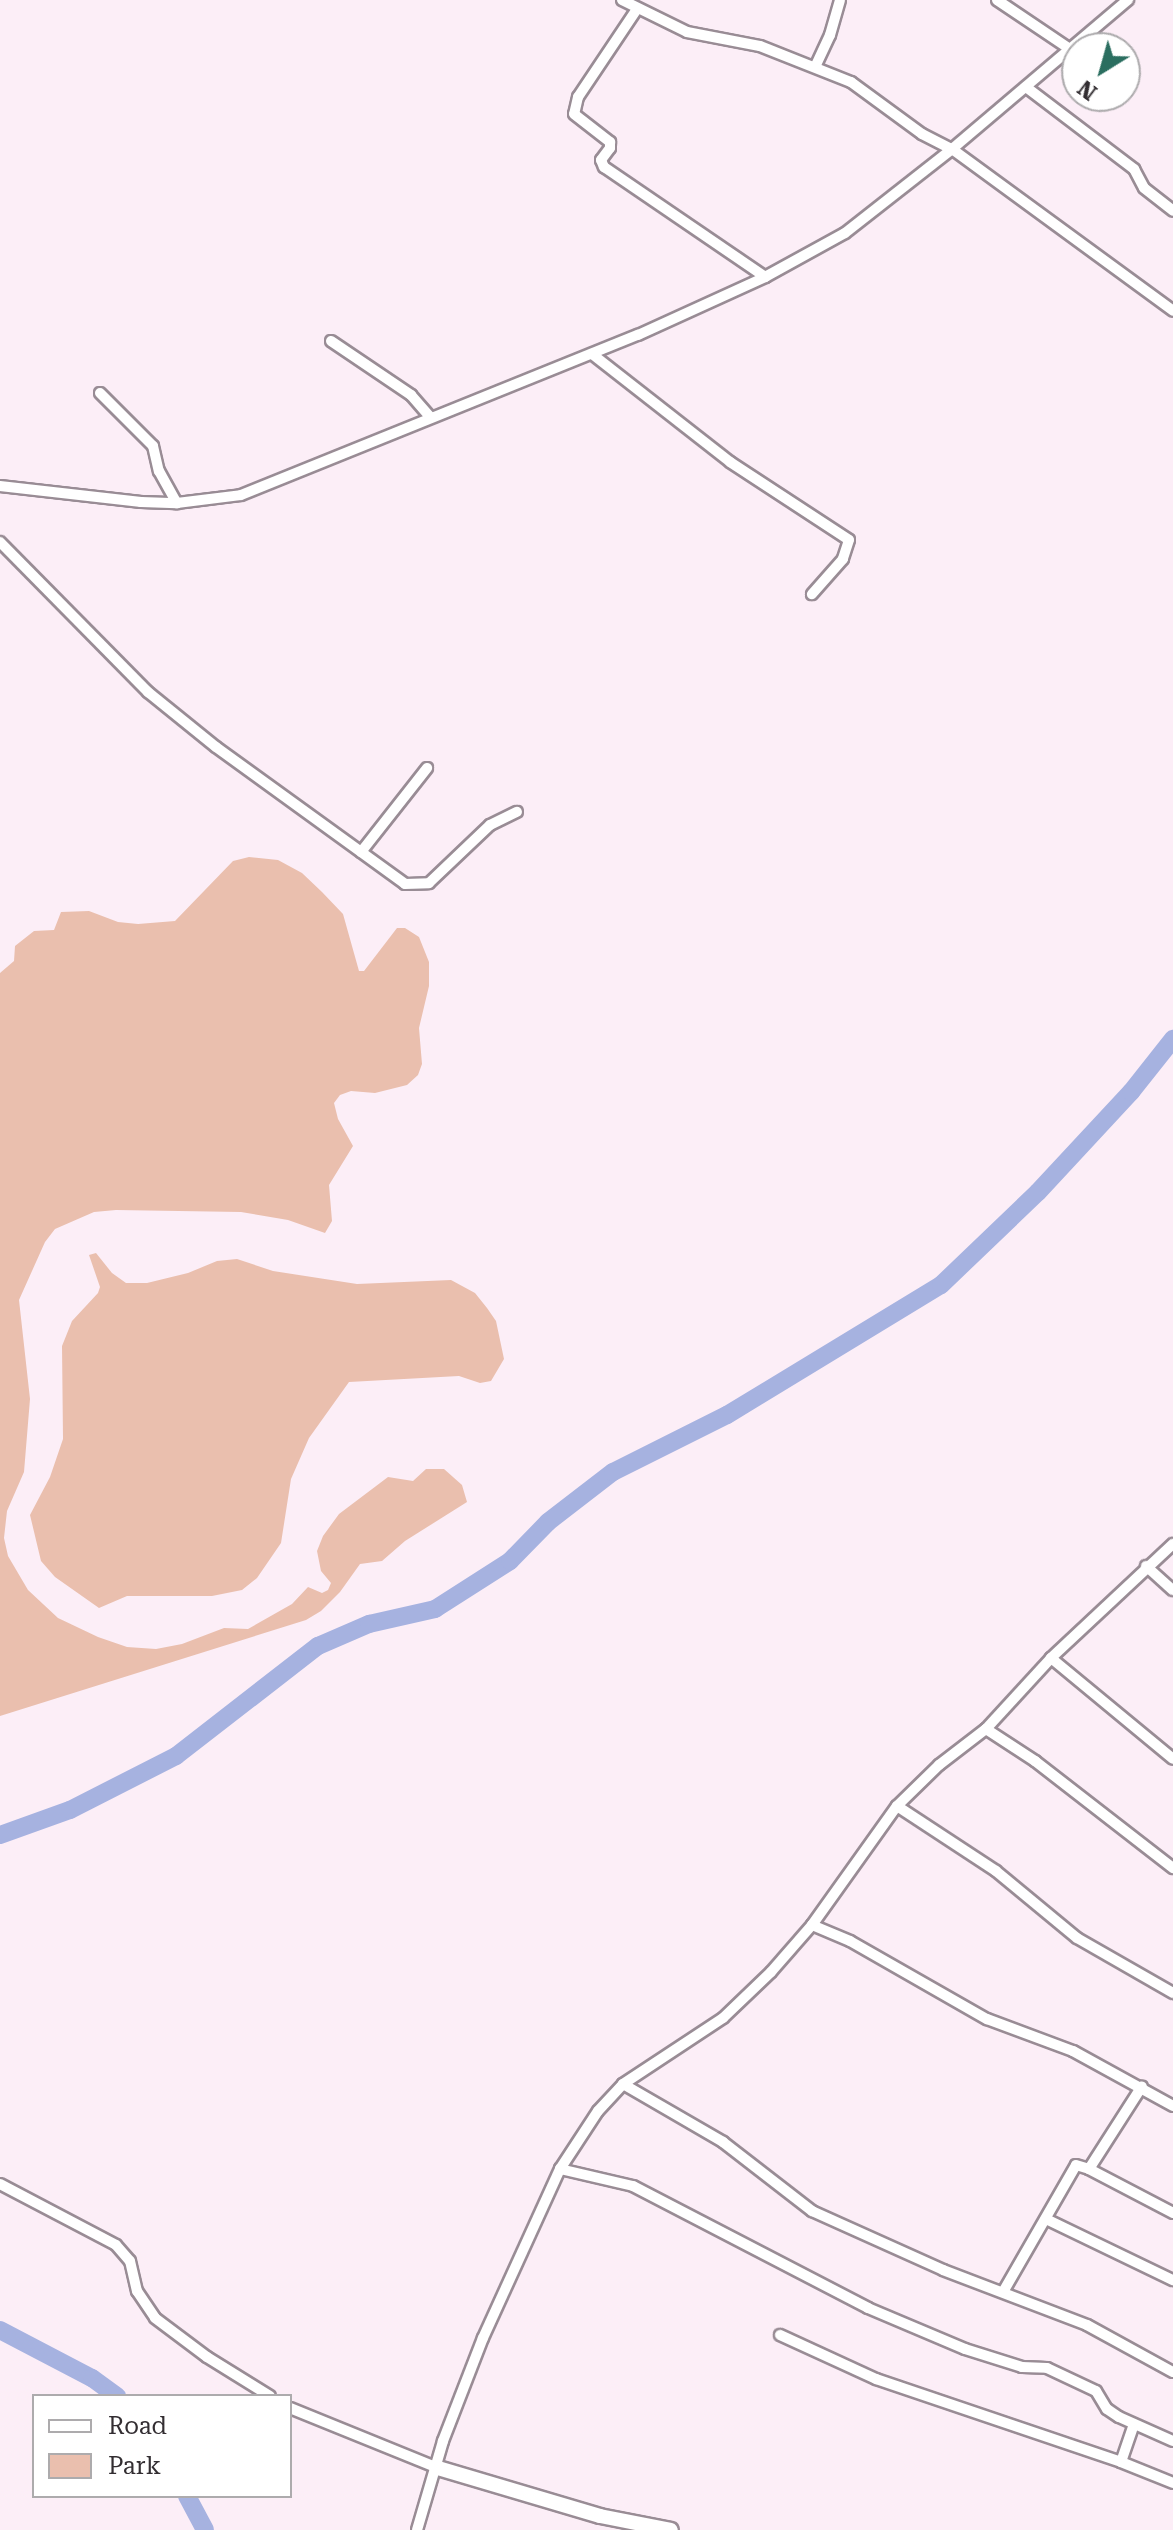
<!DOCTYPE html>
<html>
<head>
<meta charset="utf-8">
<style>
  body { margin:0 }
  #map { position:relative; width:1173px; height:2530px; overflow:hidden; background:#fceef7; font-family:"Roboto Serif",serif }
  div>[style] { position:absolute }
  .green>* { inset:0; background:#eabfae }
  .river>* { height:18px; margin:-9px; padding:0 9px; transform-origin:9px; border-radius:9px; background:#a6b2e0 }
  .roads { filter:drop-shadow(2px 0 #998c95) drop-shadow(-2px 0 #998c95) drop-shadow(0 2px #998c95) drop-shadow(0 -2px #998c95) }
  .street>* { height:10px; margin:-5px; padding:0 5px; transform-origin:5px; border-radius:5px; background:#fff }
  .secondary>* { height:14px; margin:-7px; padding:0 7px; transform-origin:7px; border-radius:7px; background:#fff }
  span { translate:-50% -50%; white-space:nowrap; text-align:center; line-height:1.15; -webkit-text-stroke:6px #fff; paint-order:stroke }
  .legend { position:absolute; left:32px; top:2394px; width:260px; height:104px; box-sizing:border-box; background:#fff; border:2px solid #adabad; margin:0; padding:10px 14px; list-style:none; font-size:24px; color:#332e32 }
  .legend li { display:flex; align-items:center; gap:16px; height:40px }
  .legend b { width:40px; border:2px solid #adabad }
  .north { position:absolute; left:1061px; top:32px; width:80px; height:80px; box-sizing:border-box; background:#fff; border:2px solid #adabad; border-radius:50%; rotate:217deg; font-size:22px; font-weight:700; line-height:32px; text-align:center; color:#332e32 }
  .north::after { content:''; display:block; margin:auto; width:28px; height:36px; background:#2b6e60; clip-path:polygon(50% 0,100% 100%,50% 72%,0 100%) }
</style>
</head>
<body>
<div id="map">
  <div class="green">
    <div style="clip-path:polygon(249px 857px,278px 860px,302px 873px,322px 892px,343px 914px,359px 971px,364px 971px,397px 928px,405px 928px,419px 937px,429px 962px,429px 986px,419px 1028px,422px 1064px,418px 1075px,407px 1085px,375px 1093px,351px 1091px,340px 1095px,334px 1103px,338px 1119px,353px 1146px,329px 1185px,332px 1221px,325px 1233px,288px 1220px,241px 1212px,116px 1210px,94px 1212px,55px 1229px,45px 1242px,19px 1300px,30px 1399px,24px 1472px,7px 1511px,4px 1538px,8px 1556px,28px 1590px,58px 1618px,98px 1637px,127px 1647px,156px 1649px,182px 1644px,224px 1628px,248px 1629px,292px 1604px,308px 1587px,322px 1593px,328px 1590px,331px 1583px,321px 1571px,317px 1551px,323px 1536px,339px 1514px,388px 1477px,413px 1481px,426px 1469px,444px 1469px,462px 1485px,467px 1502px,405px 1541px,382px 1561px,360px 1564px,340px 1592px,321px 1611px,306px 1620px,0 1716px,0 973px,14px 961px,15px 946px,34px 931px,54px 930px,61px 912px,89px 911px,118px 922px,138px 924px,175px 921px,233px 861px)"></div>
    <div style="clip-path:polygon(96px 1253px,112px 1273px,126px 1283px,147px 1283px,188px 1273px,217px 1261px,237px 1259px,273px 1271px,357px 1284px,451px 1280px,475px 1293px,487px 1308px,496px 1321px,504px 1359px,491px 1381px,480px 1383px,459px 1376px,349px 1382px,309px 1438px,291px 1479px,281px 1543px,257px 1578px,242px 1590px,212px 1596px,127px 1596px,99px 1608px,55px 1577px,41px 1561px,30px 1515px,50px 1477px,63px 1439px,62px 1346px,72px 1321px,98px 1293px,100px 1287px,89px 1255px)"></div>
  </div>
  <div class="river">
    <div style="left:0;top:1835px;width:74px;rotate:-19.7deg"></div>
    <div style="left:70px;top:1810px;width:119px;rotate:-27deg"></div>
    <div style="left:176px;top:1756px;width:180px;rotate:-37.8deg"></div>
    <div style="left:318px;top:1646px;width:56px;rotate:-23.3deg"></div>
    <div style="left:369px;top:1624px;width:68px;rotate:-12.8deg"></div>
    <div style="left:435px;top:1609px;width:89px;rotate:-32.6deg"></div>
    <div style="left:510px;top:1561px;width:54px;rotate:-45.7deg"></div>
    <div style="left:548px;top:1522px;width:82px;rotate:-37.6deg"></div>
    <div style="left:613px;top:1472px;width:127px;rotate:-26.6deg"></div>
    <div style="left:727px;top:1415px;width:250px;rotate:-31.3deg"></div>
    <div style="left:941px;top:1285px;width:134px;rotate:-43.8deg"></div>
    <div style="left:1038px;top:1192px;width:137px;rotate:-47.1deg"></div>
    <div style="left:1131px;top:1092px;width:68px;rotate:-51.6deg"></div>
    <div style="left:0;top:2330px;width:104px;rotate:27.6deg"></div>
    <div style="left:92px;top:2378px;width:31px;rotate:36deg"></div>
    <div style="left:187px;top:2496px;width:38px;rotate:62deg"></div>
  </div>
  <div class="roads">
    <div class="street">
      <div style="left:622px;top:0;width:72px;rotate:26.2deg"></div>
      <div style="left:687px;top:32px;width:74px;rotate:10.9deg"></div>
      <div style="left:760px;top:46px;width:98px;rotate:21.6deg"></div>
      <div style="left:851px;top:82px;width:88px;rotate:36.2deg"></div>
      <div style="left:922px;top:134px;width:34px;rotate:27deg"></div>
      <div style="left:952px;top:149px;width:274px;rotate:36.2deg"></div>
      <div style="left:997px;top:0;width:88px;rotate:33.9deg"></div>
      <div style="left:637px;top:9px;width:106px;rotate:123.8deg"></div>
      <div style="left:578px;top:97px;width:17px;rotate:103deg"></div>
      <div style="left:574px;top:114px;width:46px;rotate:37.9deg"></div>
      <div style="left:610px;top:142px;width:6px;rotate:90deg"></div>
      <div style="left:610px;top:148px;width:15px;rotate:127deg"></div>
      <div style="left:601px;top:160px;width:8px;rotate:67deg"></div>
      <div style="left:604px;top:167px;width:195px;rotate:34.3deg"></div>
      <div style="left:816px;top:65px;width:33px;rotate:-65deg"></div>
      <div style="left:830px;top:35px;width:36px;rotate:-74deg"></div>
      <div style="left:1026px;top:87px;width:136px;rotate:37.2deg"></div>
      <div style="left:1134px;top:169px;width:21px;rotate:62deg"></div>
      <div style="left:1144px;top:188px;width:37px;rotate:38deg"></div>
      <div style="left:331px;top:341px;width:97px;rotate:34deg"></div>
      <div style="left:411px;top:395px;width:30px;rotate:49deg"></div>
      <div style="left:592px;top:354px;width:175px;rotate:38deg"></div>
      <div style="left:730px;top:462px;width:142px;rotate:33.2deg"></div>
      <div style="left:849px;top:540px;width:20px;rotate:108deg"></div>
      <div style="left:843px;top:559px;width:47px;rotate:131.5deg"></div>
      <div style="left:100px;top:393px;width:75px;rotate:45deg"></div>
      <div style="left:153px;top:446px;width:26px;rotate:77deg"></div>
      <div style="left:159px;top:471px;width:37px;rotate:61deg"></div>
      <div style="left:0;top:486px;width:142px;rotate:6.5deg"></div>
      <div style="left:141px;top:502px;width:36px;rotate:2deg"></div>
      <div style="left:177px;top:503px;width:64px;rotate:-7.1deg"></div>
      <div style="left:241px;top:495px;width:428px;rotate:-22deg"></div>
      <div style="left:638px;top:335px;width:140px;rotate:-24.5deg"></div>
      <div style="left:765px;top:277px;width:91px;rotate:-28.8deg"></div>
      <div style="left:845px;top:233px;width:136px;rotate:-38.1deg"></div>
      <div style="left:952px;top:149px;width:231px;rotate:-40.3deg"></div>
      <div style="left:0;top:542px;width:211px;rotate:45.4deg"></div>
      <div style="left:148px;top:692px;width:87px;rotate:39deg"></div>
      <div style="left:216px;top:747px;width:233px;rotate:35.9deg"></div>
      <div style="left:405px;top:884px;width:24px;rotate:-2deg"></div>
      <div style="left:429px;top:883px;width:84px;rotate:-43.6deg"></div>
      <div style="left:490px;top:825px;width:30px;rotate:-26deg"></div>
      <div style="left:361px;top:852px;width:107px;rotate:-51.8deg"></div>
      <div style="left:1146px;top:1566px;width:36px;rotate:42deg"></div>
      <div style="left:1051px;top:1658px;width:158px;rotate:39.6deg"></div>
      <div style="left:986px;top:1729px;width:59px;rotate:33.1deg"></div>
      <div style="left:1035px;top:1761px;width:175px;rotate:37.8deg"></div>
      <div style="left:897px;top:1806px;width:118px;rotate:33.3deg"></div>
      <div style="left:996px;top:1871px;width:105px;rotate:39.6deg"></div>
      <div style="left:1077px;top:1938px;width:111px;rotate:29.8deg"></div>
      <div style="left:812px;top:1925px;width:41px;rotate:22.8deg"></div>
      <div style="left:850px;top:1941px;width:158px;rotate:29.7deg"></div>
      <div style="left:987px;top:2019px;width:92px;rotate:20.4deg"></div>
      <div style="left:1073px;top:2051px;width:114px;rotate:28.8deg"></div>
      <div style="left:623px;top:2084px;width:116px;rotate:30.1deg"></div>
      <div style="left:723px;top:2142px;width:113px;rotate:37.8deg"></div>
      <div style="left:812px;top:2211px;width:144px;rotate:24.2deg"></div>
      <div style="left:943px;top:2270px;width:154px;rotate:20.9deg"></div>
      <div style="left:1087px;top:2325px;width:98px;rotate:28.7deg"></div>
      <div style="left:560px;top:2169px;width:75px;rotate:13.1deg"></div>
      <div style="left:633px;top:2186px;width:265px;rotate:27.4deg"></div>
      <div style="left:868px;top:2308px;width:105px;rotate:22.9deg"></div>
      <div style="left:965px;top:2349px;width:60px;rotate:17.5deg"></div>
      <div style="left:1022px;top:2367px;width:25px;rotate:2deg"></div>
      <div style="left:1047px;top:2368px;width:54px;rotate:25.1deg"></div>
      <div style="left:1096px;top:2391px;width:21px;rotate:59deg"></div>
      <div style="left:1107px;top:2409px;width:14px;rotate:34deg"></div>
      <div style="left:1119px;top:2417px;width:59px;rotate:24deg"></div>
      <div style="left:1089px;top:2169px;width:95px;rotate:27.6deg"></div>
      <div style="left:0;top:2184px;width:131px;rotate:27.7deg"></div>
      <div style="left:116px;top:2245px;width:21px;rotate:49deg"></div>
      <div style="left:130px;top:2261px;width:31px;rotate:77deg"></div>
      <div style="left:137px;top:2291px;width:32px;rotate:56deg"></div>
      <div style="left:155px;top:2318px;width:65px;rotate:36.9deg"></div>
      <div style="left:207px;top:2357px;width:74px;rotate:31.8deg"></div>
      <div style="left:1046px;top:2219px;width:141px;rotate:25.7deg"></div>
      <div style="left:1003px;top:2292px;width:146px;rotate:-60.1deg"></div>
      <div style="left:1076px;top:2165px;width:14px;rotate:17deg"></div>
      <div style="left:1089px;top:2169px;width:98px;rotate:-57.4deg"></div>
      <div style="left:780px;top:2335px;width:106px;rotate:24.6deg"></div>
      <div style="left:876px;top:2379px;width:259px;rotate:18.7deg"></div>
      <div style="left:1121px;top:2462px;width:56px;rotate:22deg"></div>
      <div style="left:290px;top:2408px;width:160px;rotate:22.1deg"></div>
      <div style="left:1121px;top:2462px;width:40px;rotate:-71.1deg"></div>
      <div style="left:417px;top:2530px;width:93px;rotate:-73.7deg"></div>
      <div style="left:443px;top:2441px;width:110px;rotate:-68.8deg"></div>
      <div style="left:483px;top:2338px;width:186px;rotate:-65.5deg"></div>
      <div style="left:560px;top:2169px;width:69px;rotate:-56.8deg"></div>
      <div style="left:598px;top:2111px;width:37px;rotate:-47deg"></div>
      <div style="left:623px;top:2084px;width:120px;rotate:-33.4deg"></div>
      <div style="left:723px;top:2018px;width:66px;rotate:-43.8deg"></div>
      <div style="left:771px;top:1972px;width:62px;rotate:-48.9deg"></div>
      <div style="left:812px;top:1925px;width:146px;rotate:-54.5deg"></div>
      <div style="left:897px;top:1806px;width:59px;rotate:-44.3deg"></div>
      <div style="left:939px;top:1765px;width:59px;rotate:-37.5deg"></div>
      <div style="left:986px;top:1729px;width:96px;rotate:-47.5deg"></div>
      <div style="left:1051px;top:1658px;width:167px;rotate:-43.1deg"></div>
    </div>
    <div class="secondary">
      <div style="left:438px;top:2468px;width:169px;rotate:16.5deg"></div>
      <div style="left:600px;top:2516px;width:72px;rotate:11.2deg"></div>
    </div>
  </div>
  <ul class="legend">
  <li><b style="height:10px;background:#fff"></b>Road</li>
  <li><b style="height:22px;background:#eabfae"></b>Park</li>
  </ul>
  <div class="north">N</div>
</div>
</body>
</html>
